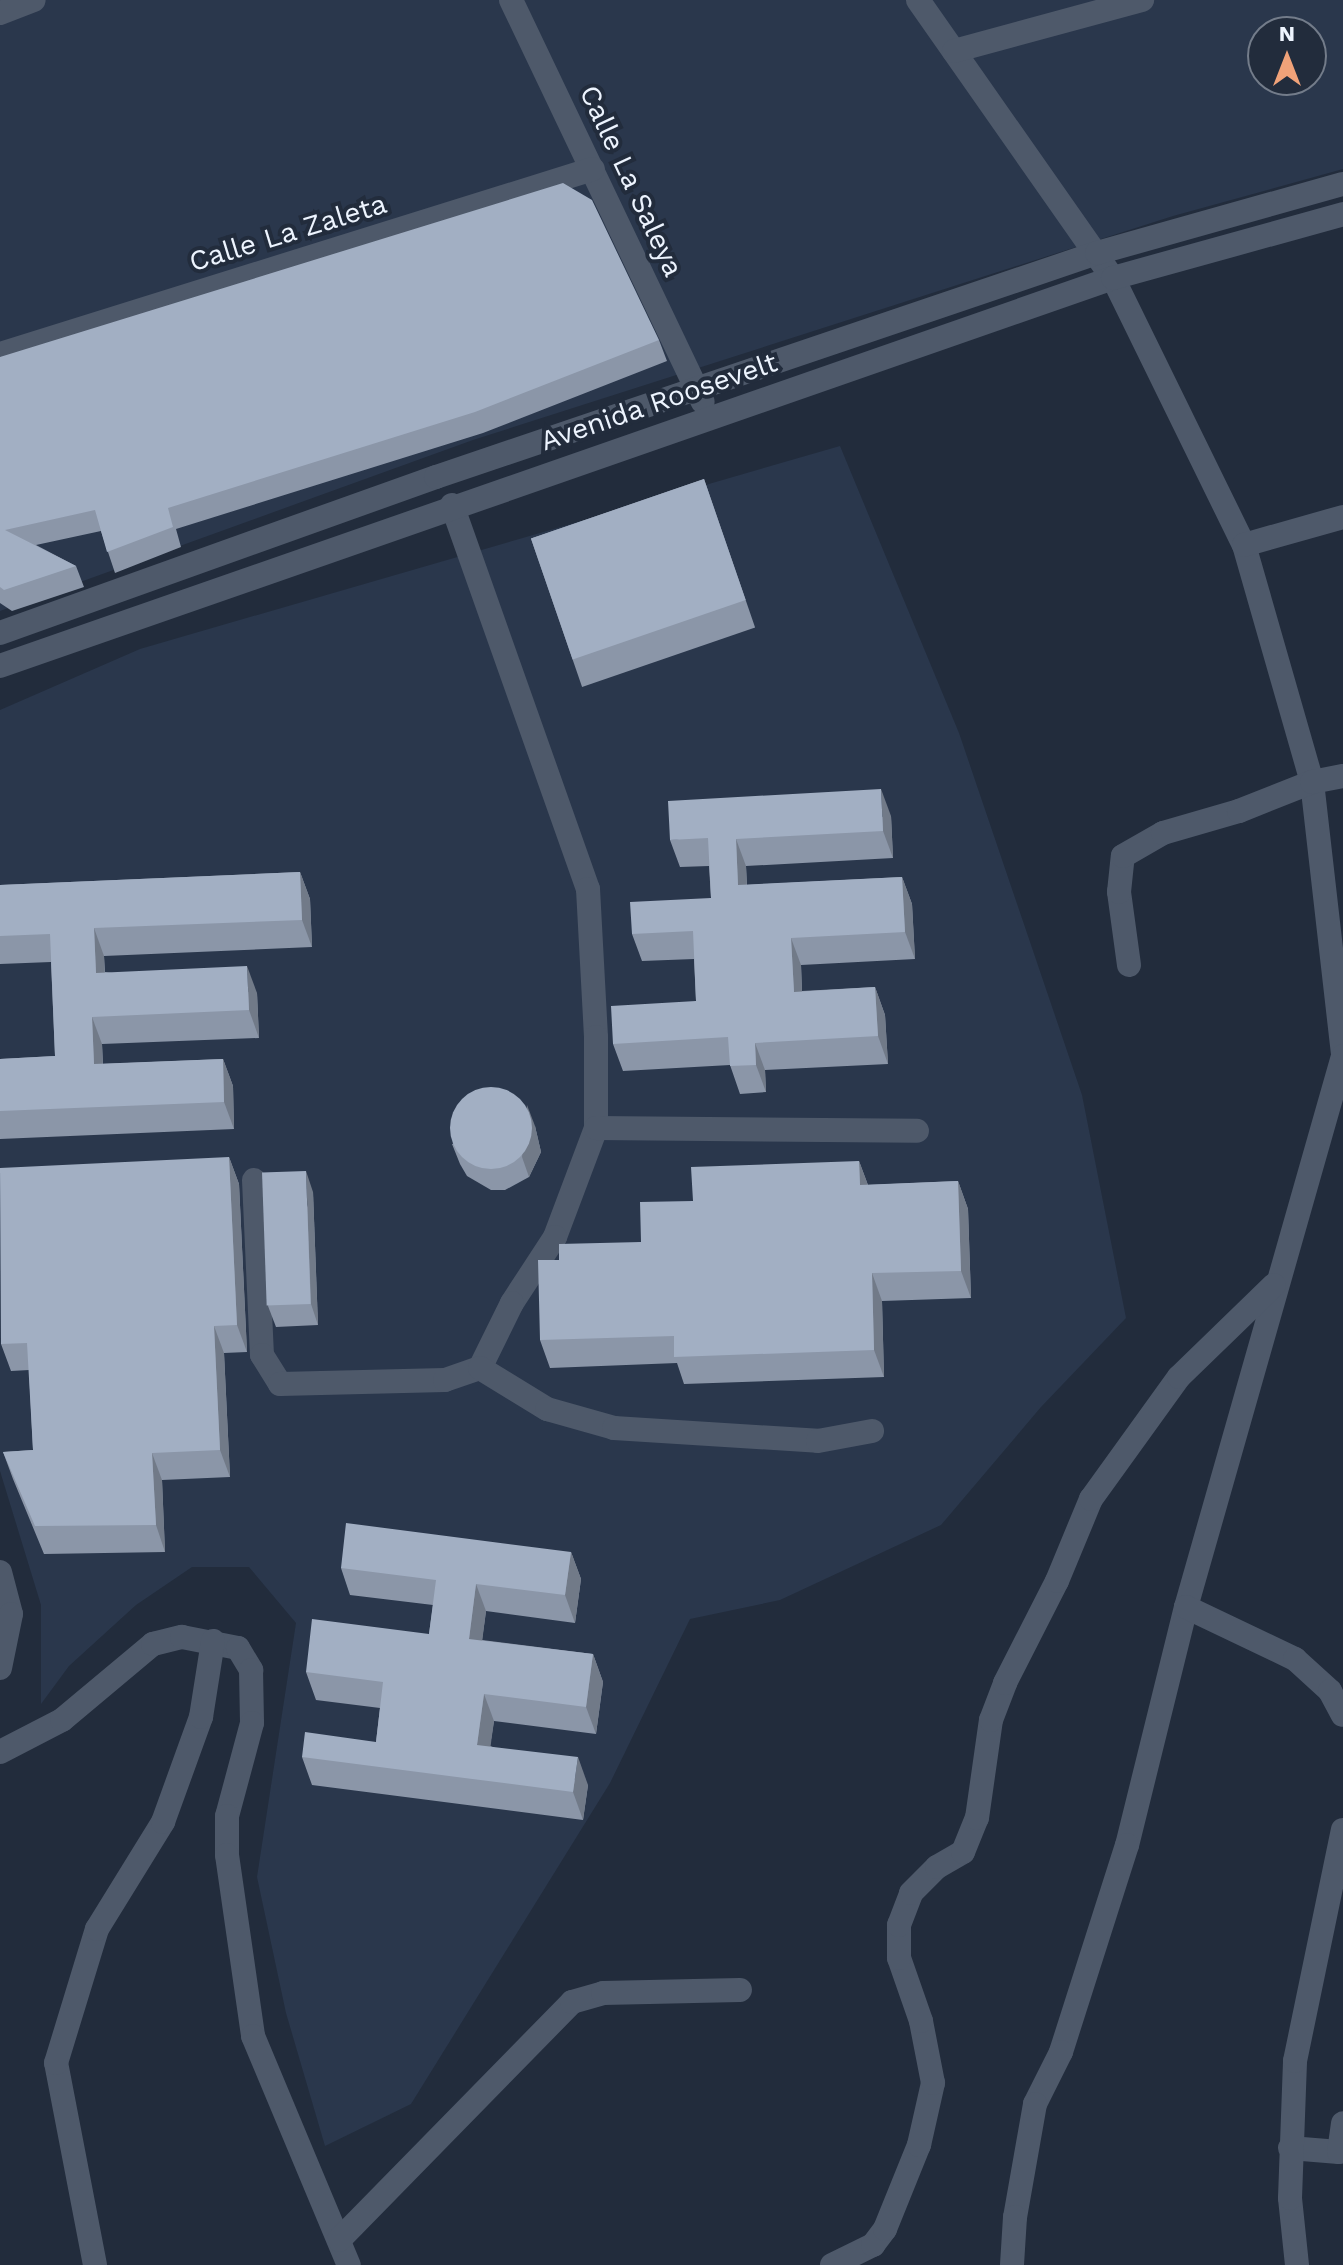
<!DOCTYPE html>
<html>
<head>
<meta charset="utf-8">
<style>
  body { margin:0 }
  #map { position:relative; width:1343px; height:2265px; overflow:hidden; background:#222c3c; font-family:"Work Sans",sans-serif }
  div>[style] { position:absolute }
  .built>* { inset:0; background:#2a374c }
  .minor>* { height:24px; margin:-12px; padding:0 12px; transform-origin:12px; border-radius:12px; background:#4e596a }
  .wall>* { inset:0; background:#8b96a8; transform-origin:0 0 }
  .shaded-wall>* { inset:0; background:#717a88 }
  .building>* { inset:0; background:#a2afc3; transform-origin:0 0 }
  .round { border-radius:50% }
  span { translate:-50% -50%; white-space:nowrap; text-align:center; line-height:1.15; -webkit-text-stroke:8px #222c3c; paint-order:stroke }
  .street-label { font-size:28px; color:#edf4fe }
  .north { position:absolute; left:1247px; top:16px; width:80px; height:80px; box-sizing:border-box; background:#222c3c; border:2px solid #737c8a; border-radius:50%; rotate:0deg; font-size:22px; font-weight:700; line-height:32px; text-align:center; color:#edf4fe }
  .north::after { content:''; display:block; margin:auto; width:28px; height:36px; background:#f0a279; clip-path:polygon(50% 0,100% 100%,50% 72%,0 100%) }
</style>
</head>
<body>
<div id="map">
  <div class="built">
    <div style="clip-path:polygon(evenodd,0 0,1343px 0,1343px 169px,1173px 216px,473px 440px,0 611px,0 0,1263px 32px,1311px 32px,1311px 80px,1263px 80px,1263px 32px)"></div>
    <div style="clip-path:polygon(840px 446px,959px 733px,1082px 1095px,1126px 1318px,1041px 1407px,941px 1525px,780px 1600px,690px 1619px,610px 1783px,411px 2104px,325px 2146px,286px 2013px,257px 1877px,296px 1623px,249px 1567px,192px 1567px,136px 1605px,69px 1666px,41px 1704px,41px 1605px,0 1471px,0 710px,140px 649px)"></div>
  </div>
  <div class="minor">
    <div style="left:511px;top:0;width:445px;rotate:64.5deg"></div>
    <div style="left:918px;top:0;width:340px;rotate:55deg"></div>
    <div style="left:1113px;top:278px;width:297px;rotate:63.9deg"></div>
    <div style="left:1244px;top:545px;width:247px;rotate:74deg"></div>
    <div style="left:1312px;top:782px;width:276px;rotate:83.5deg"></div>
    <div style="left:1343px;top:1056px;width:573px;rotate:105.9deg"></div>
    <div style="left:1186px;top:1607px;width:245px;rotate:103.9deg"></div>
    <div style="left:1127px;top:1845px;width:217px;rotate:107.7deg"></div>
    <div style="left:1061px;top:2052px;width:58px;rotate:116.6deg"></div>
    <div style="left:1035px;top:2104px;width:115px;rotate:100deg"></div>
    <div style="left:1015px;top:2217px;width:48px;rotate:93.6deg"></div>
    <div style="left:0;top:13px;width:36px;rotate:-21deg"></div>
    <div style="left:954px;top:51px;width:195px;rotate:-15.2deg"></div>
    <div style="left:0;top:354px;width:621px;rotate:-17.33deg"></div>
    <div style="left:452px;top:505px;width:407px;rotate:70.5deg"></div>
    <div style="left:588px;top:889px;width:148px;rotate:86.9deg"></div>
    <div style="left:596px;top:1037px;width:91px;rotate:90deg"></div>
    <div style="left:596px;top:1128px;width:116px;rotate:110.6deg"></div>
    <div style="left:555px;top:1237px;width:79px;rotate:123.1deg"></div>
    <div style="left:512px;top:1303px;width:72px;rotate:116.2deg"></div>
    <div style="left:1244px;top:545px;width:103px;rotate:-15.8deg"></div>
    <div style="left:0;top:633px;width:463px;rotate:-19.7deg"></div>
    <div style="left:436px;top:477px;width:698px;rotate:-18.72deg"></div>
    <div style="left:1097px;top:253px;width:255px;rotate:-15.7deg"></div>
    <div style="left:0;top:666px;width:1179px;rotate:-19.22deg"></div>
    <div style="left:1113px;top:278px;width:239px;rotate:-15.5deg"></div>
    <div style="left:1129px;top:965px;width:74px;rotate:-97.8deg"></div>
    <div style="left:1119px;top:892px;width:36px;rotate:-84deg"></div>
    <div style="left:1123px;top:856px;width:46px;rotate:-29.9deg"></div>
    <div style="left:1163px;top:833px;width:79px;rotate:-16.1deg"></div>
    <div style="left:1239px;top:811px;width:79px;rotate:-21.7deg"></div>
    <div style="left:1312px;top:782px;width:32px;rotate:-11deg"></div>
    <div style="left:596px;top:1128px;width:321px;rotate:0.5deg"></div>
    <div style="left:254px;top:1180px;width:175px;rotate:87.4deg"></div>
    <div style="left:262px;top:1355px;width:34px;rotate:58deg"></div>
    <div style="left:280px;top:1384px;width:165px;rotate:-1.4deg"></div>
    <div style="left:445px;top:1380px;width:37px;rotate:-19deg"></div>
    <div style="left:480px;top:1368px;width:79px;rotate:31.5deg"></div>
    <div style="left:547px;top:1409px;width:70px;rotate:15.8deg"></div>
    <div style="left:614px;top:1428px;width:204px;rotate:3.6deg"></div>
    <div style="left:818px;top:1441px;width:55px;rotate:-10.5deg"></div>
    <div style="left:0;top:1572px;width:43px;rotate:75.3deg"></div>
    <div style="left:11px;top:1614px;width:55px;rotate:101.5deg"></div>
    <div style="left:1186px;top:1607px;width:121px;rotate:25.5deg"></div>
    <div style="left:1295px;top:1659px;width:47px;rotate:42.4deg"></div>
    <div style="left:1330px;top:1691px;width:27px;rotate:62deg"></div>
    <div style="left:0;top:1752px;width:70px;rotate:-27.3deg"></div>
    <div style="left:62px;top:1720px;width:119px;rotate:-39.9deg"></div>
    <div style="left:153px;top:1644px;width:30px;rotate:-14deg"></div>
    <div style="left:182px;top:1637px;width:57px;rotate:11.1deg"></div>
    <div style="left:238px;top:1648px;width:26px;rotate:59deg"></div>
    <div style="left:251px;top:1670px;width:53px;rotate:88.9deg"></div>
    <div style="left:252px;top:1723px;width:96px;rotate:105deg"></div>
    <div style="left:227px;top:1816px;width:39px;rotate:90deg"></div>
    <div style="left:227px;top:1855px;width:183px;rotate:81.8deg"></div>
    <div style="left:253px;top:2036px;width:248px;rotate:67.3deg"></div>
    <div style="left:1290px;top:2148px;width:49px;rotate:4.7deg"></div>
    <div style="left:1339px;top:2152px;width:29px;rotate:-82deg"></div>
    <div style="left:339px;top:2240px;width:333px;rotate:-45.6deg"></div>
    <div style="left:572px;top:2002px;width:32px;rotate:-16deg"></div>
    <div style="left:603px;top:1993px;width:137px;rotate:-1.3deg"></div>
    <div style="left:95px;top:2265px;width:206px;rotate:-100.9deg"></div>
    <div style="left:56px;top:2063px;width:140px;rotate:-73deg"></div>
    <div style="left:97px;top:1929px;width:126px;rotate:-58.3deg"></div>
    <div style="left:163px;top:1822px;width:112px;rotate:-70.1deg"></div>
    <div style="left:201px;top:1717px;width:77px;rotate:-81deg"></div>
    <div style="left:832px;top:2265px;width:46px;rotate:-26deg"></div>
    <div style="left:873px;top:2245px;width:20px;rotate:-53deg"></div>
    <div style="left:885px;top:2229px;width:91px;rotate:-68deg"></div>
    <div style="left:919px;top:2145px;width:64px;rotate:-77.3deg"></div>
    <div style="left:933px;top:2083px;width:63px;rotate:-101deg"></div>
    <div style="left:921px;top:2021px;width:67px;rotate:-109.2deg"></div>
    <div style="left:899px;top:1958px;width:33px;rotate:-90deg"></div>
    <div style="left:899px;top:1925px;width:34px;rotate:-69deg"></div>
    <div style="left:911px;top:1893px;width:37px;rotate:-45deg"></div>
    <div style="left:937px;top:1867px;width:30px;rotate:-30deg"></div>
    <div style="left:963px;top:1852px;width:37px;rotate:-68deg"></div>
    <div style="left:977px;top:1818px;width:99px;rotate:-81.9deg"></div>
    <div style="left:991px;top:1720px;width:40px;rotate:-69deg"></div>
    <div style="left:1005px;top:1683px;width:114px;rotate:-63deg"></div>
    <div style="left:1057px;top:1581px;width:89px;rotate:-67.5deg"></div>
    <div style="left:1091px;top:1499px;width:150px;rotate:-54.2deg"></div>
    <div style="left:1179px;top:1377px;width:132px;rotate:-44.1deg"></div>
    <div style="left:1297px;top:2265px;width:67px;rotate:-96deg"></div>
    <div style="left:1290px;top:2198px;width:137px;rotate:-87.9deg"></div>
    <div style="left:1295px;top:2061px;width:236px;rotate:-78.3deg"></div>
  </div>
  <div class="wall">
    <div style="clip-path:polygon(659px 340px,667px 361px,483px 433px,176px 529px,181px 547px,115px 573px,101px 531px,36px 545px,76px 566px,84px 587px,12px 611px,0 603px,0 357px)"></div>
    <div style="left:704px;top:479px;width:157px;height:183px;rotate:71deg"></div>
    <div style="clip-path:polygon(891px 816px,893px 858px,746px 866px,747px 885px,902px 877px,912px 904px,915px 959px,801px 965px,802px 991px,875px 987px,885px 1015px,888px 1064px,765px 1070px,766px 1092px,740px 1094px,730px 1065px,623px 1071px,613px 1044px,696px 1001px,694px 959px,642px 961px,632px 934px,711px 898px,709px 866px,680px 867px,670px 840px)"></div>
    <div style="clip-path:polygon(300px 872px,310px 899px,312px 947px,104px 956px,105px 972px,257px 993px,259px 1038px,102px 1044px,103px 1064px,223px 1059px,233px 1086px,234px 1129px,0 1139px,0 1059px,55px 1056px,51px 962px,0 964px,0 885px)"></div>
    <div style="clip-path:polygon(535px 1126px,541px 1152px,529px 1177px,505px 1190px,491px 1190px,467px 1176px,460px 1164px,452px 1144px)"></div>
    <div style="clip-path:polygon(229px 1157px,239px 1184px,247px 1352px,224px 1353px,230px 1477px,162px 1480px,165px 1552px,44px 1554px,13px 1479px,3px 1452px,33px 1450px,29px 1370px,11px 1371px,1px 1344px)"></div>
    <div style="clip-path:polygon(859px 1161px,868px 1185px,958px 1181px,968px 1209px,971px 1298px,882px 1301px,884px 1377px,684px 1384px,677px 1363px,550px 1368px,540px 1340px,559px 1260px,641px 1242px,693px 1201px)"></div>
    <div style="clip-path:polygon(313px 1192px,318px 1325px,276px 1327px,268px 1306px)"></div>
    <div style="clip-path:polygon(571px 1552px,581px 1579px,575px 1623px,486px 1611px,482px 1640px,593px 1654px,603px 1682px,596px 1734px,494px 1721px,490px 1746px,588px 1785px,583px 1820px,312px 1785px,302px 1757px,376px 1742px,380px 1708px,316px 1700px,306px 1672px,429px 1634px,433px 1605px,350px 1595px,341px 1568px)"></div>
  </div>
  <div class="shaded-wall">
    <div style="clip-path:polygon(881px 789px,891px 816px,893px 858px,883px 831px)"></div>
    <div style="clip-path:polygon(736px 839px,746px 866px,748px 912px,738px 885px)"></div>
    <div style="clip-path:polygon(300px 872px,310px 899px,312px 947px,302px 920px)"></div>
    <div style="clip-path:polygon(902px 877px,912px 904px,915px 959px,905px 932px)"></div>
    <div style="clip-path:polygon(94px 928px,104px 956px,106px 1000px,96px 973px)"></div>
    <div style="clip-path:polygon(791px 938px,801px 965px,803px 1019px,794px 992px)"></div>
    <div style="clip-path:polygon(247px 966px,257px 993px,259px 1038px,249px 1010px)"></div>
    <div style="clip-path:polygon(875px 987px,885px 1015px,888px 1064px,878px 1036px)"></div>
    <div style="clip-path:polygon(92px 1017px,102px 1044px,104px 1091px,94px 1064px)"></div>
    <div style="clip-path:polygon(755px 1043px,765px 1070px,766px 1092px,756px 1065px)"></div>
    <div style="clip-path:polygon(223px 1059px,233px 1086px,234px 1129px,224px 1102px)"></div>
    <div style="clip-path:polygon(527px 1105px,535px 1126px,541px 1152px,529px 1177px,522px 1157px)"></div>
    <div style="clip-path:polygon(229px 1157px,239px 1184px,247px 1352px,237px 1325px)"></div>
    <div style="clip-path:polygon(859px 1161px,869px 1188px,860px 1185px)"></div>
    <div style="clip-path:polygon(306px 1171px,313px 1192px,318px 1325px,311px 1304px)"></div>
    <div style="clip-path:polygon(958px 1181px,968px 1209px,971px 1298px,961px 1271px)"></div>
    <div style="clip-path:polygon(872px 1273px,882px 1301px,884px 1377px,874px 1350px)"></div>
    <div style="clip-path:polygon(214px 1326px,224px 1353px,230px 1477px,220px 1450px)"></div>
    <div style="clip-path:polygon(152px 1453px,162px 1480px,165px 1552px,156px 1525px)"></div>
    <div style="clip-path:polygon(571px 1552px,581px 1579px,575px 1623px,565px 1595px)"></div>
    <div style="clip-path:polygon(476px 1584px,486px 1611px,479px 1666px,469px 1639px)"></div>
    <div style="clip-path:polygon(593px 1654px,603px 1682px,596px 1734px,586px 1707px)"></div>
    <div style="clip-path:polygon(484px 1694px,494px 1721px,487px 1772px,477px 1745px)"></div>
    <div style="clip-path:polygon(578px 1757px,588px 1785px,583px 1820px,573px 1792px)"></div>
  </div>
  <div class="building">
    <div style="clip-path:polygon(563px 183px,592px 200px,659px 340px,475px 412px,168px 508px,173px 527px,107px 552px,95px 510px,5px 530px,76px 566px,4px 590px,0 587px,0 357px)"></div>
    <div style="left:704px;top:479px;width:128px;height:183px;rotate:71deg"></div>
    <div style="clip-path:polygon(881px 789px,883px 831px,736px 839px,738px 885px,902px 877px,905px 932px,791px 938px,794px 992px,875px 987px,878px 1036px,755px 1043px,756px 1065px,730px 1066px,728px 1037px,613px 1044px,611px 1006px,696px 1001px,693px 931px,632px 934px,630px 902px,711px 898px,708px 838px,670px 840px,668px 801px)"></div>
    <div style="clip-path:polygon(300px 872px,302px 920px,94px 928px,96px 973px,247px 966px,249px 1010px,92px 1017px,94px 1064px,223px 1059px,224px 1102px,0 1111px,0 1059px,55px 1056px,50px 934px,0 936px,0 885px)"></div>
    <div class="round" style="left:450px;top:1087px;width:82px;height:82px"></div>
    <div style="clip-path:polygon(229px 1157px,237px 1325px,214px 1326px,220px 1450px,152px 1453px,156px 1525px,35px 1526px,3px 1452px,33px 1450px,27px 1343px,1px 1344px,0 1168px)"></div>
    <div style="clip-path:polygon(859px 1161px,860px 1185px,958px 1181px,961px 1271px,872px 1273px,874px 1350px,674px 1357px,674px 1336px,540px 1340px,538px 1260px,559px 1260px,559px 1244px,641px 1242px,640px 1202px,693px 1201px,691px 1167px)"></div>
    <div style="left:306px;top:1171px;width:133px;height:44px;rotate:88deg"></div>
    <div style="clip-path:polygon(346px 1523px,571px 1552px,565px 1595px,476px 1584px,469px 1639px,593px 1654px,586px 1707px,484px 1694px,477px 1745px,578px 1757px,573px 1792px,302px 1757px,305px 1732px,376px 1742px,383px 1682px,306px 1672px,312px 1619px,429px 1634px,436px 1580px,341px 1568px)"></div>
  </div>
  <div class="street-label">
    <span style="left:631px;top:181px;rotate:65deg">Calle La Saleya</span>
    <span style="left:288px;top:233px;rotate:-17deg">Calle La Zaleta</span>
    <span style="left:659px;top:402px;rotate:-19deg">Avenida Roosevelt</span>
  </div>
  <div class="north">N</div>
</div>
</body>
</html>
